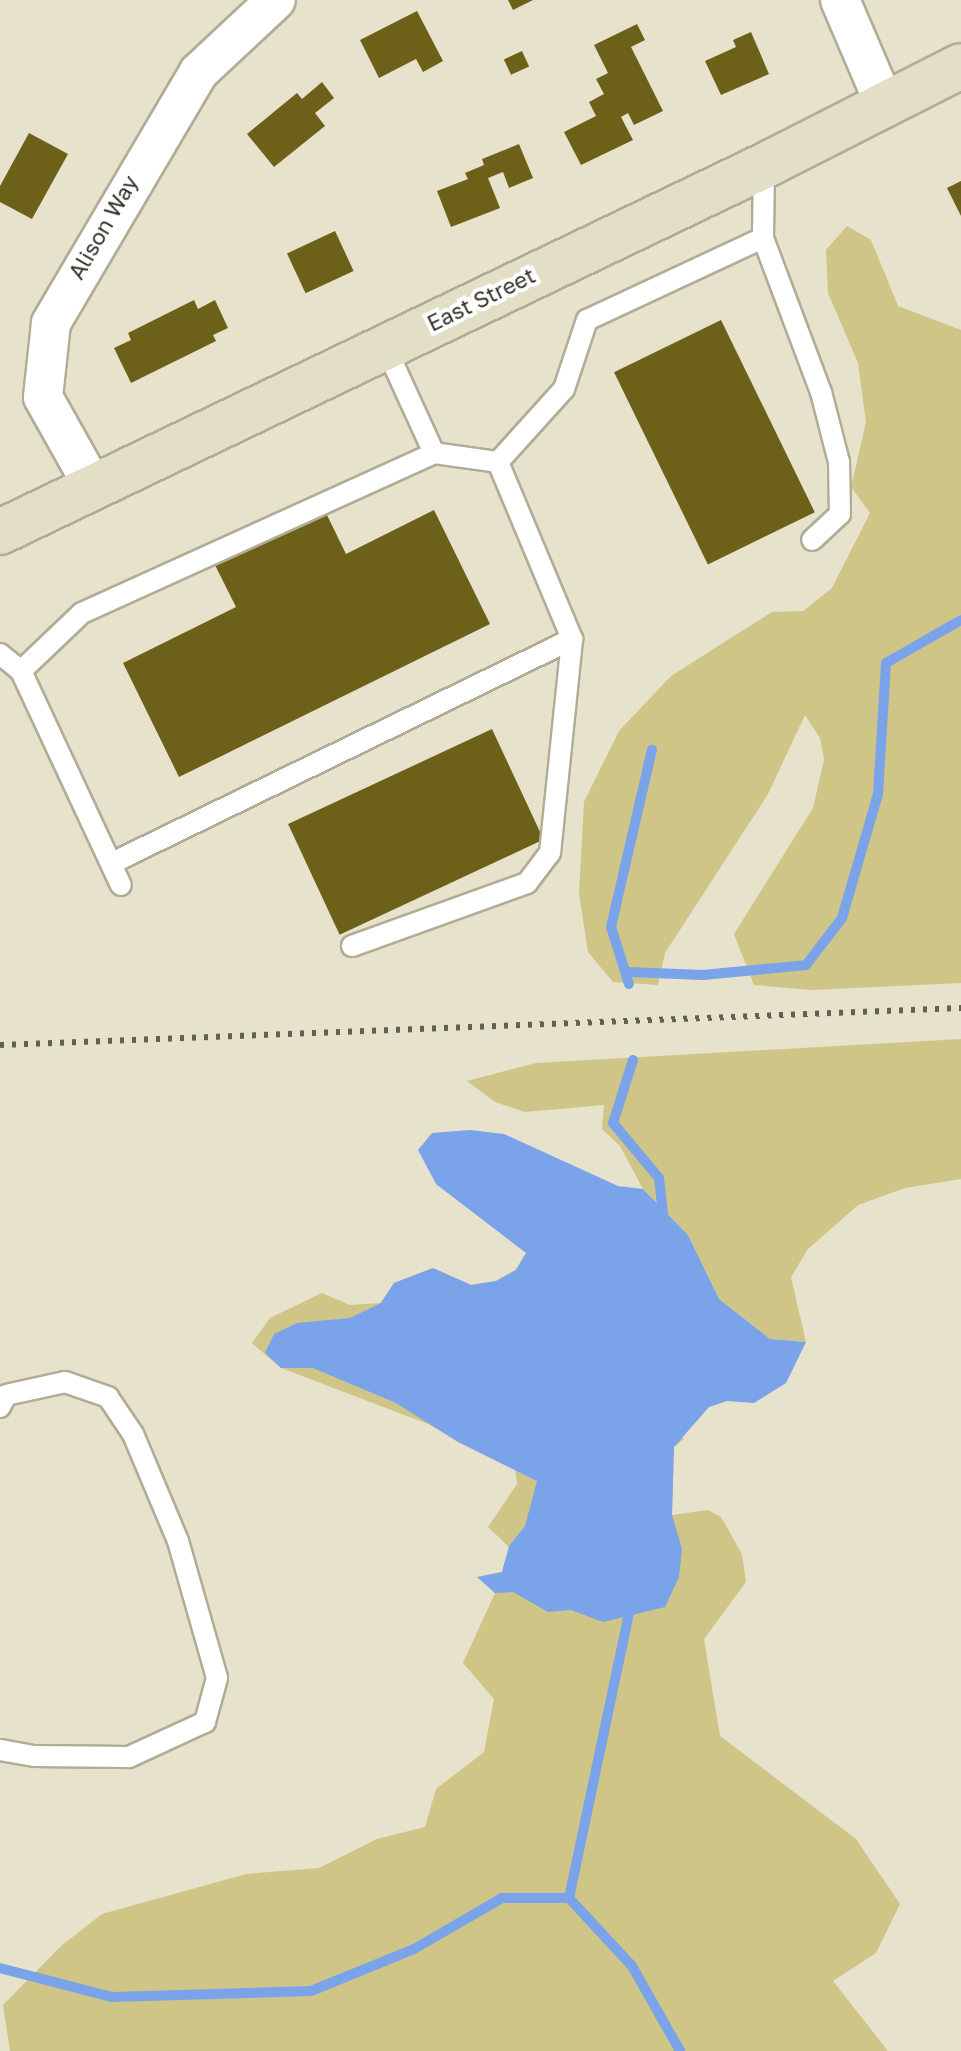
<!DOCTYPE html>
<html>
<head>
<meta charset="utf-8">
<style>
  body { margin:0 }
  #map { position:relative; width:961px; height:2051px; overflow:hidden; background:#e6e2cb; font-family:"Golos Text",sans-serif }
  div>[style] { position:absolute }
  .green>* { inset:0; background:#cfc587 }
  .water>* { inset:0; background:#7aa3e9 }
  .stream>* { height:10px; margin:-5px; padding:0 5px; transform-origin:5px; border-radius:5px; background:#7aa3e9 }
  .building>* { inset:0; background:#6d611a; transform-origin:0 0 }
  .roads { filter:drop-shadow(2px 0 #b0ac96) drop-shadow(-2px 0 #b0ac96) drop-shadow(0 2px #b0ac96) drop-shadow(0 -2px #b0ac96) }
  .lane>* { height:20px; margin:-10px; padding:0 10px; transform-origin:10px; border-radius:10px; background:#fff }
  .street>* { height:38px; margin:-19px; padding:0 19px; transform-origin:19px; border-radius:19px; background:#fff }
  .secondary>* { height:44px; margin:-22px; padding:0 22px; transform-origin:22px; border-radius:22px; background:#e3dfc6 }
  .rail>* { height:6px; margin-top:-3px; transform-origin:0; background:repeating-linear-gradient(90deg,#626053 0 4px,transparent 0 12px) }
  span { translate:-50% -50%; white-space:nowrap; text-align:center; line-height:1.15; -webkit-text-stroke:8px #fff; paint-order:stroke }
  .street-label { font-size:22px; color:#333229 }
</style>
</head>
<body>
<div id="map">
  <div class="green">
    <div style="clip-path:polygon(847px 226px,871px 240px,898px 306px,961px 330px,961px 983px,812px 990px,754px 985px,734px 934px,813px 808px,824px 760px,820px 738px,805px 715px,768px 794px,665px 953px,658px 985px,613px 982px,588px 952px,579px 894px,584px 802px,619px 731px,671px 676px,772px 612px,803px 611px,832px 588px,870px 513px,851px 487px,866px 422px,858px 363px,828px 293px,826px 250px)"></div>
    <div style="clip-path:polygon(961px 1039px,961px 1179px,905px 1188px,858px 1205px,808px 1249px,791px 1277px,806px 1342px,770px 1339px,719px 1299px,688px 1235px,643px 1189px,620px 1146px,602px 1129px,604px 1105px,525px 1112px,495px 1102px,467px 1081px,536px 1063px)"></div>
    <div style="clip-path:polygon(526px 1254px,684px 1439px,674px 1447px,672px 1515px,708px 1510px,721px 1517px,742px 1554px,746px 1582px,704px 1639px,720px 1736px,856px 1839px,900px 1904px,876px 1953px,833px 1981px,888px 2051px,10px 2051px,3px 2005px,61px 1946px,102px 1914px,246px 1874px,319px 1868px,377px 1839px,425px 1827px,436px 1789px,484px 1752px,494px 1699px,463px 1663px,495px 1593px,477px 1577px,502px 1572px,509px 1547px,488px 1527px,517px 1484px,515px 1467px,428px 1424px,281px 1368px,252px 1343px,270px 1318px,322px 1293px,350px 1305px,380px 1303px,394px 1283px,433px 1268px,471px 1285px,496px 1281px,515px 1270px)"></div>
  </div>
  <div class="water">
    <div style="clip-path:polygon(470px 1130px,504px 1134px,618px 1186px,643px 1189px,688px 1235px,719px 1299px,770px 1339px,806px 1342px,786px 1383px,754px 1403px,727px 1401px,709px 1407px,674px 1447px,672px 1515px,682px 1549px,679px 1577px,665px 1607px,603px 1622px,571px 1610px,548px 1612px,513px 1592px,495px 1593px,477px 1577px,502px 1572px,509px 1546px,525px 1526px,537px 1481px,458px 1442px,396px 1403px,313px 1368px,281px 1368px,265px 1353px,274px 1334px,297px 1323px,350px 1318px,381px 1303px,394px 1283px,433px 1268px,471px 1285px,496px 1281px,516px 1270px,526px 1253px,436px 1184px,418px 1150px,432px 1133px)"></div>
  </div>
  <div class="stream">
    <div style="left:629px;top:972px;width:74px;rotate:2.3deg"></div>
    <div style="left:703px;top:975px;width:103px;rotate:-5.5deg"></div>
    <div style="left:806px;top:965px;width:59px;rotate:-52.5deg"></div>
    <div style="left:842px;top:918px;width:129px;rotate:-73.8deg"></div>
    <div style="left:878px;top:794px;width:131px;rotate:-86.5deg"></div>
    <div style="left:886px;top:663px;width:86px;rotate:-29.8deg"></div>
    <div style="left:629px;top:984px;width:60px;rotate:-107.5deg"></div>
    <div style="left:611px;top:927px;width:182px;rotate:-77deg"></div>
    <div style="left:633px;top:1060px;width:66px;rotate:107.6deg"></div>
    <div style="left:613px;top:1123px;width:72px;rotate:50.1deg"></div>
    <div style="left:659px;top:1178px;width:45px;rotate:83.7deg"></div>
    <div style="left:569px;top:1898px;width:301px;rotate:-78.1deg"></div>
    <div style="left:0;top:1968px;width:116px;rotate:14.5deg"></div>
    <div style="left:112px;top:1997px;width:199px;rotate:-1.7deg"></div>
    <div style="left:311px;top:1991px;width:111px;rotate:-22.2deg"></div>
    <div style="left:414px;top:1949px;width:102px;rotate:-30.1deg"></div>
    <div style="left:502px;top:1898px;width:67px"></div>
    <div style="left:569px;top:1898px;width:93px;rotate:47.2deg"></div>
    <div style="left:632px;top:1966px;width:98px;rotate:60.5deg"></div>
  </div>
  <div class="building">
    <div style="clip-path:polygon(508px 0,533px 0,513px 10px)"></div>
    <div style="clip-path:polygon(417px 11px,443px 61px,423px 72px,416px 59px,379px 78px,360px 40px)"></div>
    <div style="clip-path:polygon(637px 24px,645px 40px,631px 47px,663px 111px,634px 125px,628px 113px,621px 117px,633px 140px,581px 165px,564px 132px,596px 116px,589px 102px,604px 94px,596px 79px,608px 73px,594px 45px)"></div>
    <div style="clip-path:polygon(751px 32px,769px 74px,721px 95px,705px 61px,736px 47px,733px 40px)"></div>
    <div style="left:522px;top:51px;width:17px;height:20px;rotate:65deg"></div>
    <div style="clip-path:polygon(322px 82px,334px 98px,315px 113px,325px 126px,274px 167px,247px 134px,297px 93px,302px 99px)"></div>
    <div style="clip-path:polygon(29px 133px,68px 154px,32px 219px,0 202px,0 186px)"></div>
    <div style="clip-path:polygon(519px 144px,533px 178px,509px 188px,503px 172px,488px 178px,500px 208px,451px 227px,437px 191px,468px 179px,465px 173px,484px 165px,482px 159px)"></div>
    <div style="clip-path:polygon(961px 181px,961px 216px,947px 188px)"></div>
    <div style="left:335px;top:231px;width:44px;height:53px;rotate:65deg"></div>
    <div style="clip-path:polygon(194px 300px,198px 309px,215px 300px,228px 328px,213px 335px,216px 341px,131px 383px,114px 348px,131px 340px,128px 333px)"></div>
    <div style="left:721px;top:320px;width:214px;height:119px;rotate:64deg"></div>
    <div style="clip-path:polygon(434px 510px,490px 624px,179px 777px,123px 663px,236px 607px,215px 565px,325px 511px,346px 554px)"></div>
    <div style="left:492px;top:729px;width:122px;height:225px;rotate:65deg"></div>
  </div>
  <div class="roads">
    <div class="lane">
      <div style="left:763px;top:238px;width:165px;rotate:69.4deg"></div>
      <div style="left:821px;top:392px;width:72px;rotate:75.6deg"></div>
      <div style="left:839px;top:462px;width:52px;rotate:88.9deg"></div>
      <div style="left:840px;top:514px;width:38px;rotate:137deg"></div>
      <div style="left:498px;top:462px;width:98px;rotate:-47.9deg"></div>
      <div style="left:564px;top:389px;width:73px;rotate:-71.6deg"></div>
      <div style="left:587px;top:320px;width:194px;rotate:-25deg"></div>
      <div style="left:763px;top:238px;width:72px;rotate:-89.2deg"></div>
      <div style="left:0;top:654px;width:27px;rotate:39deg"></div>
      <div style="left:21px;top:671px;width:84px;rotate:-43.6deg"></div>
      <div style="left:82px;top:613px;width:387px;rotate:-24.4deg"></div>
      <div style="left:434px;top:453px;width:118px;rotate:-114.6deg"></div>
      <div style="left:21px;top:671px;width:236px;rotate:65deg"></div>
      <div style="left:112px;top:863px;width:512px;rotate:-25.96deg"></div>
      <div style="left:572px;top:639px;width:192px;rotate:-112.7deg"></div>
      <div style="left:498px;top:462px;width:65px;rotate:-172deg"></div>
      <div style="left:352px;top:946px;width:186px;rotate:-19.8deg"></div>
      <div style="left:527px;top:883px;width:38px;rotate:-53deg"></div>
      <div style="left:550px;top:853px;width:215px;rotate:-84.1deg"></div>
      <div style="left:0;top:1407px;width:13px;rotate:-63deg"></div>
      <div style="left:6px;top:1395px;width:60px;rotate:-12.4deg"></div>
      <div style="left:65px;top:1382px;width:46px;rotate:19.2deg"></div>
      <div style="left:108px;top:1397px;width:45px;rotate:56deg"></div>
      <div style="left:133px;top:1434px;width:116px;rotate:67.2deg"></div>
      <div style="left:178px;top:1541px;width:142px;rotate:74.1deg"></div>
      <div style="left:217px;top:1678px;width:46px;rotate:105.3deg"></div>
      <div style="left:205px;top:1722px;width:84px;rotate:155.3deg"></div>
      <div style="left:129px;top:1757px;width:95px;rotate:-179.4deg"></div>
      <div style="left:34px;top:1756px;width:35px;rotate:-170deg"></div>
    </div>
    <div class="street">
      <div style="left:840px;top:0;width:114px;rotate:66.8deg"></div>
      <div style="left:94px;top:488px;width:104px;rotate:-119.3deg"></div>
      <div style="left:43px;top:397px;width:74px;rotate:-83.8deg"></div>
      <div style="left:51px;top:323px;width:291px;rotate:-59.5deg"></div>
      <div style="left:199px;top:72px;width:105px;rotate:-43.1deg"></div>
    </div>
    <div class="secondary">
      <div style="left:0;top:532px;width:854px;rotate:-25.6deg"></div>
      <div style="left:770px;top:163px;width:214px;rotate:-26.9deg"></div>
    </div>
  </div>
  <div class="rail">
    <div style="left:0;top:1045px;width:962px;rotate:-2.2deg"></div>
  </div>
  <div class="street-label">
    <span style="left:103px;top:227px;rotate:-60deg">Alison Way</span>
    <span style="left:481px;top:299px;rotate:-26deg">East Street</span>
  </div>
</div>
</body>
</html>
